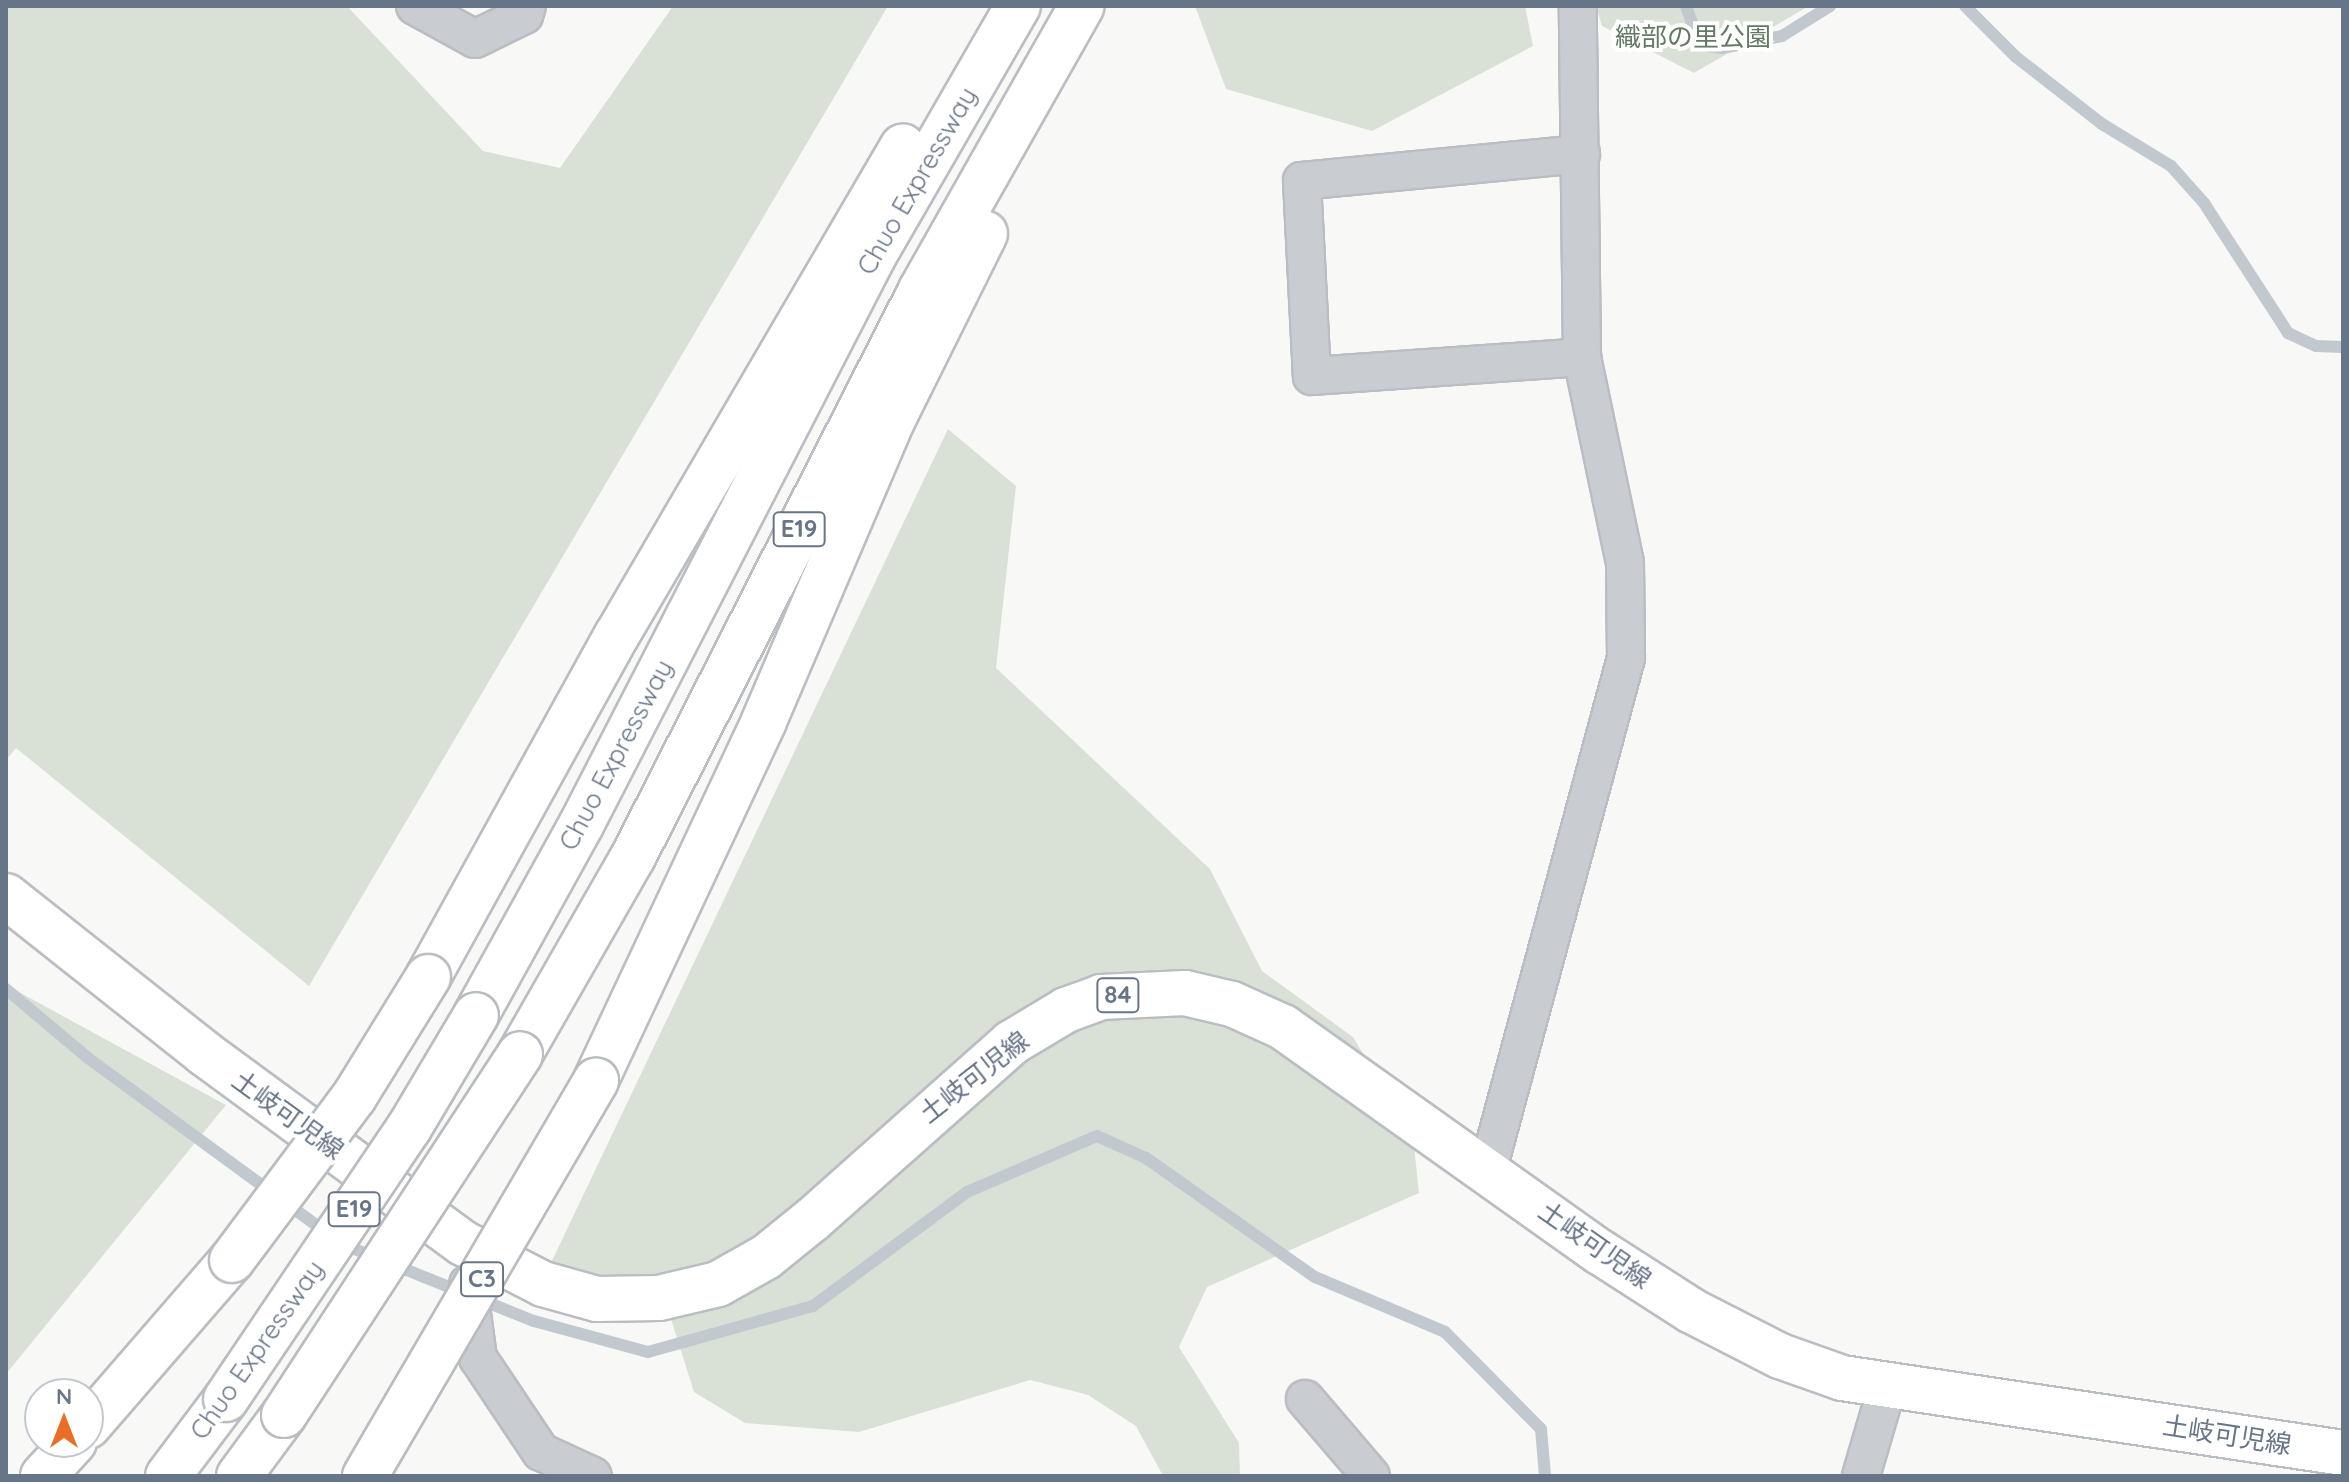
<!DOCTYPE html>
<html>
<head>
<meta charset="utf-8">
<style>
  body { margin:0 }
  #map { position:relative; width:2349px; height:1482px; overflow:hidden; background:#f8f9f6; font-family:Quicksand,"Noto Sans JP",sans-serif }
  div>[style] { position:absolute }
  .green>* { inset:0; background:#d9e1d7 }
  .stream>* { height:12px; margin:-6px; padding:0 6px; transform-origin:6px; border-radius:6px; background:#c1c9cf }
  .roads { filter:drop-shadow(2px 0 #babdc2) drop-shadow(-2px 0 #babdc2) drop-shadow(0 2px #babdc2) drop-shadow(0 -2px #babdc2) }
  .street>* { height:36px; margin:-18px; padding:0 18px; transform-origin:18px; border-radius:18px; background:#c9ccd0 }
  .primary>* { height:44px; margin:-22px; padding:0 22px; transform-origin:22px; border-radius:22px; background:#fff }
  .highway>* { height:44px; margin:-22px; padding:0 22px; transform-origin:22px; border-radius:22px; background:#fff }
  .bridges { filter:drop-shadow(2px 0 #b9bcc0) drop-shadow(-2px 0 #b9bcc0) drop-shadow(0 2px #b9bcc0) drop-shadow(0 -2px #b9bcc0) }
  .highway-bridge>* { height:44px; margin:-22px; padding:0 22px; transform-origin:22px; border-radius:22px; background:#fff }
  span { translate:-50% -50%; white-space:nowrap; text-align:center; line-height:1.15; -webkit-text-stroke:8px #fff; paint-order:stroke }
  .shield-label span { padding:2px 6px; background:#fff; border:2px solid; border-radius:6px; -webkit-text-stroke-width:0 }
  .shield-label { font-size:24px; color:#677588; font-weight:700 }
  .park-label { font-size:26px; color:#637a62 }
  .street-label { font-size:26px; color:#677588 }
  .frame { position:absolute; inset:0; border:8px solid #677588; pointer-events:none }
  .north { position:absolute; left:24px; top:1378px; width:80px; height:80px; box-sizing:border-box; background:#fff; border:2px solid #c2c8cf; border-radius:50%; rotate:0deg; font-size:22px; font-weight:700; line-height:32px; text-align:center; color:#677588 }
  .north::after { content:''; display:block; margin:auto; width:28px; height:36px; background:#ea6e25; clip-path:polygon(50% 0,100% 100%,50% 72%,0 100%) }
</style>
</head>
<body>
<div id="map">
  <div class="green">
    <div style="clip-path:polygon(6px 6px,347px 6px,483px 151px,560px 168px,673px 6px,888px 6px,309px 986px,16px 748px,6px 760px)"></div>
    <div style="clip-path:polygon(1195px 6px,1525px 6px,1533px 46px,1372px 131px,1226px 89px)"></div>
    <div style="clip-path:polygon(1596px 6px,1809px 6px,1694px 73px,1602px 26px)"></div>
    <div style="clip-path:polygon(948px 429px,1016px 486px,996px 668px,1210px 869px,1262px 971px,1353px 1037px,1413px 1136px,1419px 1193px,1207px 1287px,1179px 1347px,1239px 1443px,1240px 1476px,1163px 1476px,1136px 1426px,1088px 1395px,1030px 1380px,859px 1432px,745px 1423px,694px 1392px,660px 1284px,549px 1267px)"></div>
    <div style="clip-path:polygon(6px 985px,226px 1105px,6px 1374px)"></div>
  </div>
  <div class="stream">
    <div style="left:1686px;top:6px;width:30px;rotate:70deg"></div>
    <div style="left:1696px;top:34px;width:18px;rotate:43deg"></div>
    <div style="left:1709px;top:46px;width:13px;rotate:9deg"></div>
    <div style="left:1722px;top:48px;width:61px;rotate:-11.3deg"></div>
    <div style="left:1782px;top:36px;width:57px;rotate:-32deg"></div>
    <div style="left:1965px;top:6px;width:72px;rotate:45deg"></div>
    <div style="left:2016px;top:57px;width:109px;rotate:37.9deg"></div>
    <div style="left:2102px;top:124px;width:81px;rotate:31.3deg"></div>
    <div style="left:2171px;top:166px;width:50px;rotate:48.3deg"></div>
    <div style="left:2204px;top:203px;width:155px;rotate:57.1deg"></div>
    <div style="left:2288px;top:333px;width:31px;rotate:25deg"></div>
    <div style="left:2316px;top:346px;width:27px;rotate:2deg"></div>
    <div style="left:6px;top:989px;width:107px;rotate:40.1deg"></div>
    <div style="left:88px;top:1058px;width:315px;rotate:36.2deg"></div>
    <div style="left:342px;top:1244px;width:207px;rotate:21.9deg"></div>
    <div style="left:534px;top:1321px;width:118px;rotate:15.2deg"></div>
    <div style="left:648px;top:1352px;width:171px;rotate:-15.6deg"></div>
    <div style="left:813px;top:1306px;width:192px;rotate:-36.5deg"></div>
    <div style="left:967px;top:1192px;width:142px;rotate:-23.3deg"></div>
    <div style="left:1097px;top:1136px;width:54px;rotate:24.2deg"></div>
    <div style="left:1146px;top:1158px;width:207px;rotate:35.2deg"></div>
    <div style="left:1315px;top:1277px;width:141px;rotate:22.9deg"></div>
    <div style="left:1445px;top:1332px;width:136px;rotate:45.3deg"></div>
    <div style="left:1541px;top:1429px;width:47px;rotate:85.1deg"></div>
  </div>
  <div class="roads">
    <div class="street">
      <div style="left:415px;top:6px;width:68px;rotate:28.8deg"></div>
      <div style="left:475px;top:39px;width:55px;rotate:-26.1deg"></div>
      <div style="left:524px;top:15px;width:9px;rotate:-72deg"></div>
      <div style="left:1581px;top:154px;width:280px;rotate:174.5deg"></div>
      <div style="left:1302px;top:181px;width:195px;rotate:87.1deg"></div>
      <div style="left:1312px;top:376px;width:271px;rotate:-4deg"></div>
      <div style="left:1488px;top:1169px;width:529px;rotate:-74.89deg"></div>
      <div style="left:1626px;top:658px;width:95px;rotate:-90.6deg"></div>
      <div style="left:1625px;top:563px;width:210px;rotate:-101.8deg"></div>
      <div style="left:1582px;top:357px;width:351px;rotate:-90.7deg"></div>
      <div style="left:468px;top:1284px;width:75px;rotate:82.3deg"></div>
      <div style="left:478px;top:1358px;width:113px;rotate:56.2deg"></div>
      <div style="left:541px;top:1452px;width:57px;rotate:24.8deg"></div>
      <div style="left:1305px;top:1399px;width:101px;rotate:49.4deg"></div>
      <div style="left:1861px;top:1476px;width:96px;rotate:-73.6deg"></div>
    </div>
    <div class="primary">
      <div style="left:6px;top:896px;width:253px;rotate:38.4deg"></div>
      <div style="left:204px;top:1053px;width:321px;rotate:36.3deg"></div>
      <div style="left:463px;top:1243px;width:90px;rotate:27.1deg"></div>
      <div style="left:543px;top:1284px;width:56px;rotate:15.5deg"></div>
      <div style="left:597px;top:1299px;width:62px;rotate:-0.9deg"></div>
      <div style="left:659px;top:1298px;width:61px;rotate:-13.3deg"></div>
      <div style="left:718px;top:1284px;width:55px;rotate:-29.4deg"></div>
      <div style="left:766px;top:1257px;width:60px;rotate:-39deg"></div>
      <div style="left:813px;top:1219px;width:265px;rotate:-41.6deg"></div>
      <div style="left:1011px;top:1043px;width:64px;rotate:-31deg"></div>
      <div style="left:1066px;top:1010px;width:37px;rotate:-20deg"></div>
      <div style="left:1101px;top:997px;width:84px;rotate:-2.7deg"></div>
      <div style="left:1185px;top:993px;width:48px;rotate:13.2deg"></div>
      <div style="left:1232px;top:1004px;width:56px;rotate:24.3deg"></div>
      <div style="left:1283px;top:1027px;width:389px;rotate:35.4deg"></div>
      <div style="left:1600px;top:1252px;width:109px;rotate:32.7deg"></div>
      <div style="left:1692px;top:1311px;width:99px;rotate:27.1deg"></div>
      <div style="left:1780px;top:1356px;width:66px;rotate:19.5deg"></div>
      <div style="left:1842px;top:1378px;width:507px;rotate:8.51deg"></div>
    </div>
    <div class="highway">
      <div style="left:428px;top:977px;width:391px;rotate:-61.1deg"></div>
      <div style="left:617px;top:635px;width:566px;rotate:-59.68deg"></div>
      <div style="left:476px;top:1015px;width:217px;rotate:-61.1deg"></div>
      <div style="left:581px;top:825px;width:639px;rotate:-62.79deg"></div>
      <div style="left:873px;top:257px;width:290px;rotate:-60deg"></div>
      <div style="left:520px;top:1054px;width:227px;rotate:-60.2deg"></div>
      <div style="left:633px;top:857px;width:636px;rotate:-63.07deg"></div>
      <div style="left:921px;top:290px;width:326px;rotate:-60.5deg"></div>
      <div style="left:596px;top:1080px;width:396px;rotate:-64.9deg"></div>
      <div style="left:764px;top:721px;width:328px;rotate:-66.9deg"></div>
      <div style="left:893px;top:419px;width:207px;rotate:-63.6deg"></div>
      <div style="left:88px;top:1426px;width:220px;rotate:-49.1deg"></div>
      <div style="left:43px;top:1476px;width:46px;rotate:-47.6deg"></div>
      <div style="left:168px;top:1476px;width:96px;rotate:-53deg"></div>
      <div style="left:239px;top:1476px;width:76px;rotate:-53.6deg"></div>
    </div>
  </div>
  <div class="bridges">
    <div class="highway-bridge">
      <div style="left:232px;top:1260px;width:204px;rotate:-53.2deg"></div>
      <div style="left:354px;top:1097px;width:141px;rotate:-58.3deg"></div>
      <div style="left:226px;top:1399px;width:327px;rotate:-56deg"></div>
      <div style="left:409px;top:1128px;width:131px;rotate:-59.3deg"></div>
      <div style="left:284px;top:1415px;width:431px;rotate:-56.8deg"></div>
      <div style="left:365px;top:1476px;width:458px;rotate:-59.7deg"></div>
    </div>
  </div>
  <div class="shield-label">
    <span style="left:799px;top:529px">E19</span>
    <span style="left:1118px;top:995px">84</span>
    <span style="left:354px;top:1209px">E19</span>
    <span style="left:482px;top:1279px">C3</span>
  </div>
  <div class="park-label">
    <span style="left:1693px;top:37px">織部の里公園</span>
  </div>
  <div class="street-label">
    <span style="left:917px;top:181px;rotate:-60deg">Chuo Expressway</span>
    <span style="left:616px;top:755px;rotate:-62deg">Chuo Expressway</span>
    <span style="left:974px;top:1077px;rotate:-38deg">土岐可児線</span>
    <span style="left:288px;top:1115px;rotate:36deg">土岐可児線</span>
    <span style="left:1595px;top:1245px;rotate:35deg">土岐可児線</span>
    <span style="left:257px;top:1350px;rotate:-55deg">Chuo Expressway</span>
    <span style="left:2227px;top:1435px;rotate:9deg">土岐可児線</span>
  </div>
  <div class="frame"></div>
  <div class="north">N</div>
</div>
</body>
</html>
